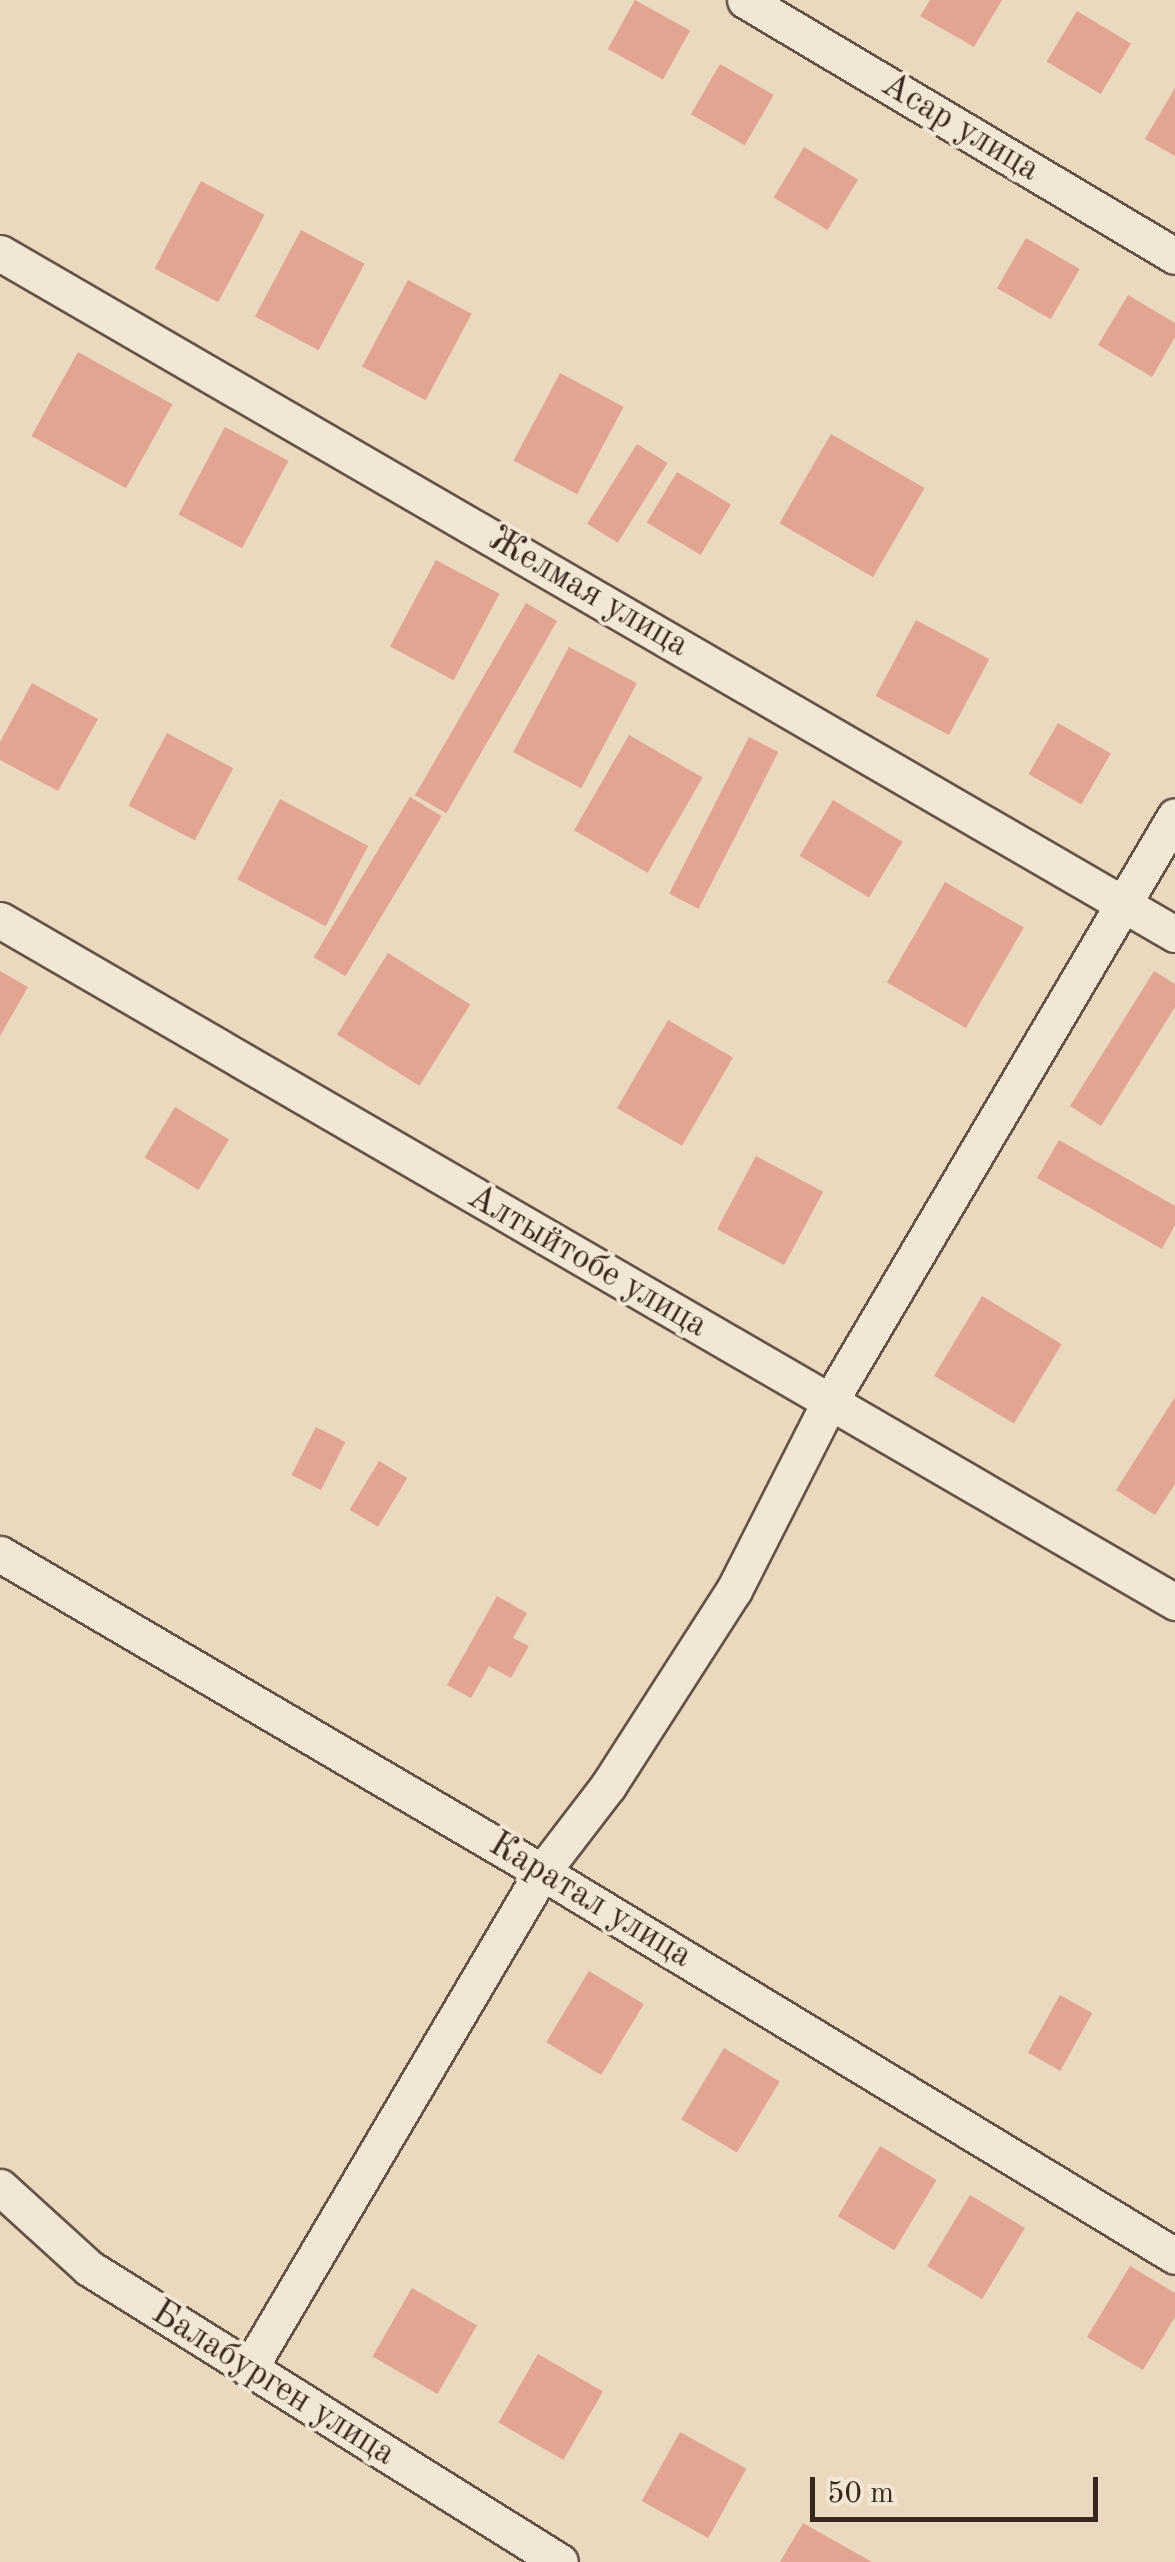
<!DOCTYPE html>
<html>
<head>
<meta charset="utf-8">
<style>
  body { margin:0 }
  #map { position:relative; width:1175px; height:2562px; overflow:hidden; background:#ebd9bf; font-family:"Old Standard TT",serif }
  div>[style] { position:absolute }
  .building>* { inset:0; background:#e2a591; transform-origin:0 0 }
  .roads { filter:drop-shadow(2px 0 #635446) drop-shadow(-2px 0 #635446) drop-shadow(0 2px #635446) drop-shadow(0 -2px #635446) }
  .street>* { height:35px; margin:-17.5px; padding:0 17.5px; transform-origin:17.5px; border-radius:17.5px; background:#f2e6d5 }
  span { translate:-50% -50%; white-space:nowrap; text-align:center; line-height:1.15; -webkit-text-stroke:8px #f2e6d5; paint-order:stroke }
  .street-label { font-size:35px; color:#36281d }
  .scale { position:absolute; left:810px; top:2477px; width:288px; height:45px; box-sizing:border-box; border:5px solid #36281d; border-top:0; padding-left:12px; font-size:30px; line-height:35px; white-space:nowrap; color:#36281d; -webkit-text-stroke:8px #f2e6d5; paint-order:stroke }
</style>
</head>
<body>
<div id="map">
  <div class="building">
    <div style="left:635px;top:0;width:63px;height:56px;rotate:29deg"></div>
    <div style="clip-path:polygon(930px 0,1002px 0,974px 47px,920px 16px)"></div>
    <div style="left:1077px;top:11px;width:63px;height:59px;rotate:31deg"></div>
    <div style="left:720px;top:64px;width:62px;height:58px;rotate:30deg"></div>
    <div style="clip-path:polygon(1175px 88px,1175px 156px,1145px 139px)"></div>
    <div style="left:804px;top:147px;width:63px;height:59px;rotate:31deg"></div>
    <div style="left:201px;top:181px;width:72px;height:99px;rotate:28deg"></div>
    <div style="left:301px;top:230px;width:72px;height:98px;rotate:28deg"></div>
    <div style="left:1026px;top:238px;width:62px;height:58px;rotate:30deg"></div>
    <div style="left:408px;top:280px;width:72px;height:98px;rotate:28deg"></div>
    <div style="clip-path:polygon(1128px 295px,1175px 323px,1175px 337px,1152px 377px,1098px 345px)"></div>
    <div style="left:78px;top:352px;width:108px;height:96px;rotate:29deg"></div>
    <div style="left:560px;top:373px;width:72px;height:99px;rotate:28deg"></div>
    <div style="left:225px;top:427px;width:72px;height:99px;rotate:28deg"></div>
    <div style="left:831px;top:434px;width:108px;height:103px;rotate:30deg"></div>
    <div style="left:637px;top:444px;width:36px;height:94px;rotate:32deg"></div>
    <div style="left:677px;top:472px;width:63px;height:59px;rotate:31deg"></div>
    <div style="left:436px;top:560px;width:72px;height:98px;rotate:28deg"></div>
    <div style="left:526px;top:603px;width:36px;height:222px;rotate:30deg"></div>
    <div style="left:916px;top:620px;width:83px;height:86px;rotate:28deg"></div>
    <div style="left:569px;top:647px;width:77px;height:119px;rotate:28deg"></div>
    <div style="clip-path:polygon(32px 683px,98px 719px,58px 791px,0 760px,0 742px)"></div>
    <div style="left:1058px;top:723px;width:61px;height:59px;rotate:30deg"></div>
    <div style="left:167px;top:733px;width:75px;height:82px;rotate:28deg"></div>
    <div style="left:629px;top:735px;width:85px;height:110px;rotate:30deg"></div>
    <div style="left:749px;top:737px;width:33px;height:176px;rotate:27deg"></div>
    <div style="left:410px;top:797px;width:37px;height:187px;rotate:31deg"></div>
    <div style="left:280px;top:799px;width:100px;height:91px;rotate:28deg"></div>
    <div style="left:833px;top:800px;width:81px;height:65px;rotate:31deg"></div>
    <div style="left:945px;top:882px;width:91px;height:116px;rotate:30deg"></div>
    <div style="left:388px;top:953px;width:97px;height:96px;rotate:32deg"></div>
    <div style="clip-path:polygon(0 971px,28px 987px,0 1036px)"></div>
    <div style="clip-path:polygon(1154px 971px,1175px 984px,1175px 1007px,1101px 1126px,1070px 1106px)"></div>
    <div style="left:668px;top:1020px;width:75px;height:102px;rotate:30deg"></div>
    <div style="left:175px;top:1107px;width:63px;height:59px;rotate:31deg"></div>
    <div style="clip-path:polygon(1059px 1140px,1175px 1206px,1175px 1225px,1162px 1249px,1037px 1178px)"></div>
    <div style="left:756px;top:1156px;width:76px;height:83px;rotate:28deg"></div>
    <div style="left:982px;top:1296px;width:93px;height:93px;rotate:31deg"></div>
    <div style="clip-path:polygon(1175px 1397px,1175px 1484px,1155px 1515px,1116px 1490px)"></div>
    <div style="left:316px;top:1427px;width:33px;height:54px;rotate:27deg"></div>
    <div style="left:379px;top:1461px;width:33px;height:57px;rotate:31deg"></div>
    <div style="clip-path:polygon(497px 1596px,527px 1613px,513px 1638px,529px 1646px,511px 1678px,489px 1666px,471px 1698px,447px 1685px)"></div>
    <div style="left:589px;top:1971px;width:64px;height:83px;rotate:31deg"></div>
    <div style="left:1060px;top:1995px;width:37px;height:66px;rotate:29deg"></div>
    <div style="left:724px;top:2048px;width:65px;height:83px;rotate:31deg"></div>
    <div style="left:880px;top:2146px;width:66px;height:82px;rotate:31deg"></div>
    <div style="left:970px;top:2195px;width:64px;height:83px;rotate:31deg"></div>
    <div style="clip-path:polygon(1130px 2266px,1175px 2293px,1175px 2317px,1143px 2370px,1087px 2337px)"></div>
    <div style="left:412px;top:2288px;width:75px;height:79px;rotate:30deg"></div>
    <div style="left:538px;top:2354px;width:75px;height:79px;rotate:30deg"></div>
    <div style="left:680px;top:2432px;width:76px;height:79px;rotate:29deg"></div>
    <div style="clip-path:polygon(803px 2523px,872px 2562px,780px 2562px)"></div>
  </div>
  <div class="roads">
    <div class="street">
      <div style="left:745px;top:0;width:500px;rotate:30.77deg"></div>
      <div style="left:0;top:253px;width:1358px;rotate:30.1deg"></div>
      <div style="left:0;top:920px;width:1359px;rotate:30.13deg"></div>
      <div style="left:0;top:1554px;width:628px;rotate:30.4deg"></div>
      <div style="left:542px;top:1872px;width:740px;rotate:31.24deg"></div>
      <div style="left:0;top:2187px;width:120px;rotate:42.3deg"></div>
      <div style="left:89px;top:2268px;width:555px;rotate:31.97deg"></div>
      <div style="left:249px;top:2369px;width:577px;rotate:-59.48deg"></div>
      <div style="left:542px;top:1872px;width:108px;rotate:-52.5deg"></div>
      <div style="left:608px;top:1786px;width:233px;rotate:-57.3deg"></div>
      <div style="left:734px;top:1590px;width:210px;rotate:-63.1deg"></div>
      <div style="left:829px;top:1403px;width:681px;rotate:-59.48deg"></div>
    </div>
  </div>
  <div class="street-label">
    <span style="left:960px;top:128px;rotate:31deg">Асар улица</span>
    <span style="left:588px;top:593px;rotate:30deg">Желмая улица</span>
    <span style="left:587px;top:1262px;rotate:30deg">Алтыйтобе улица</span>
    <span style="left:590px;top:1901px;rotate:31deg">Каратал улица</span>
    <span style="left:273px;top:2384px;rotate:32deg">Балабурген улица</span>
  </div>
  <div class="scale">50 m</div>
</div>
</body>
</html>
